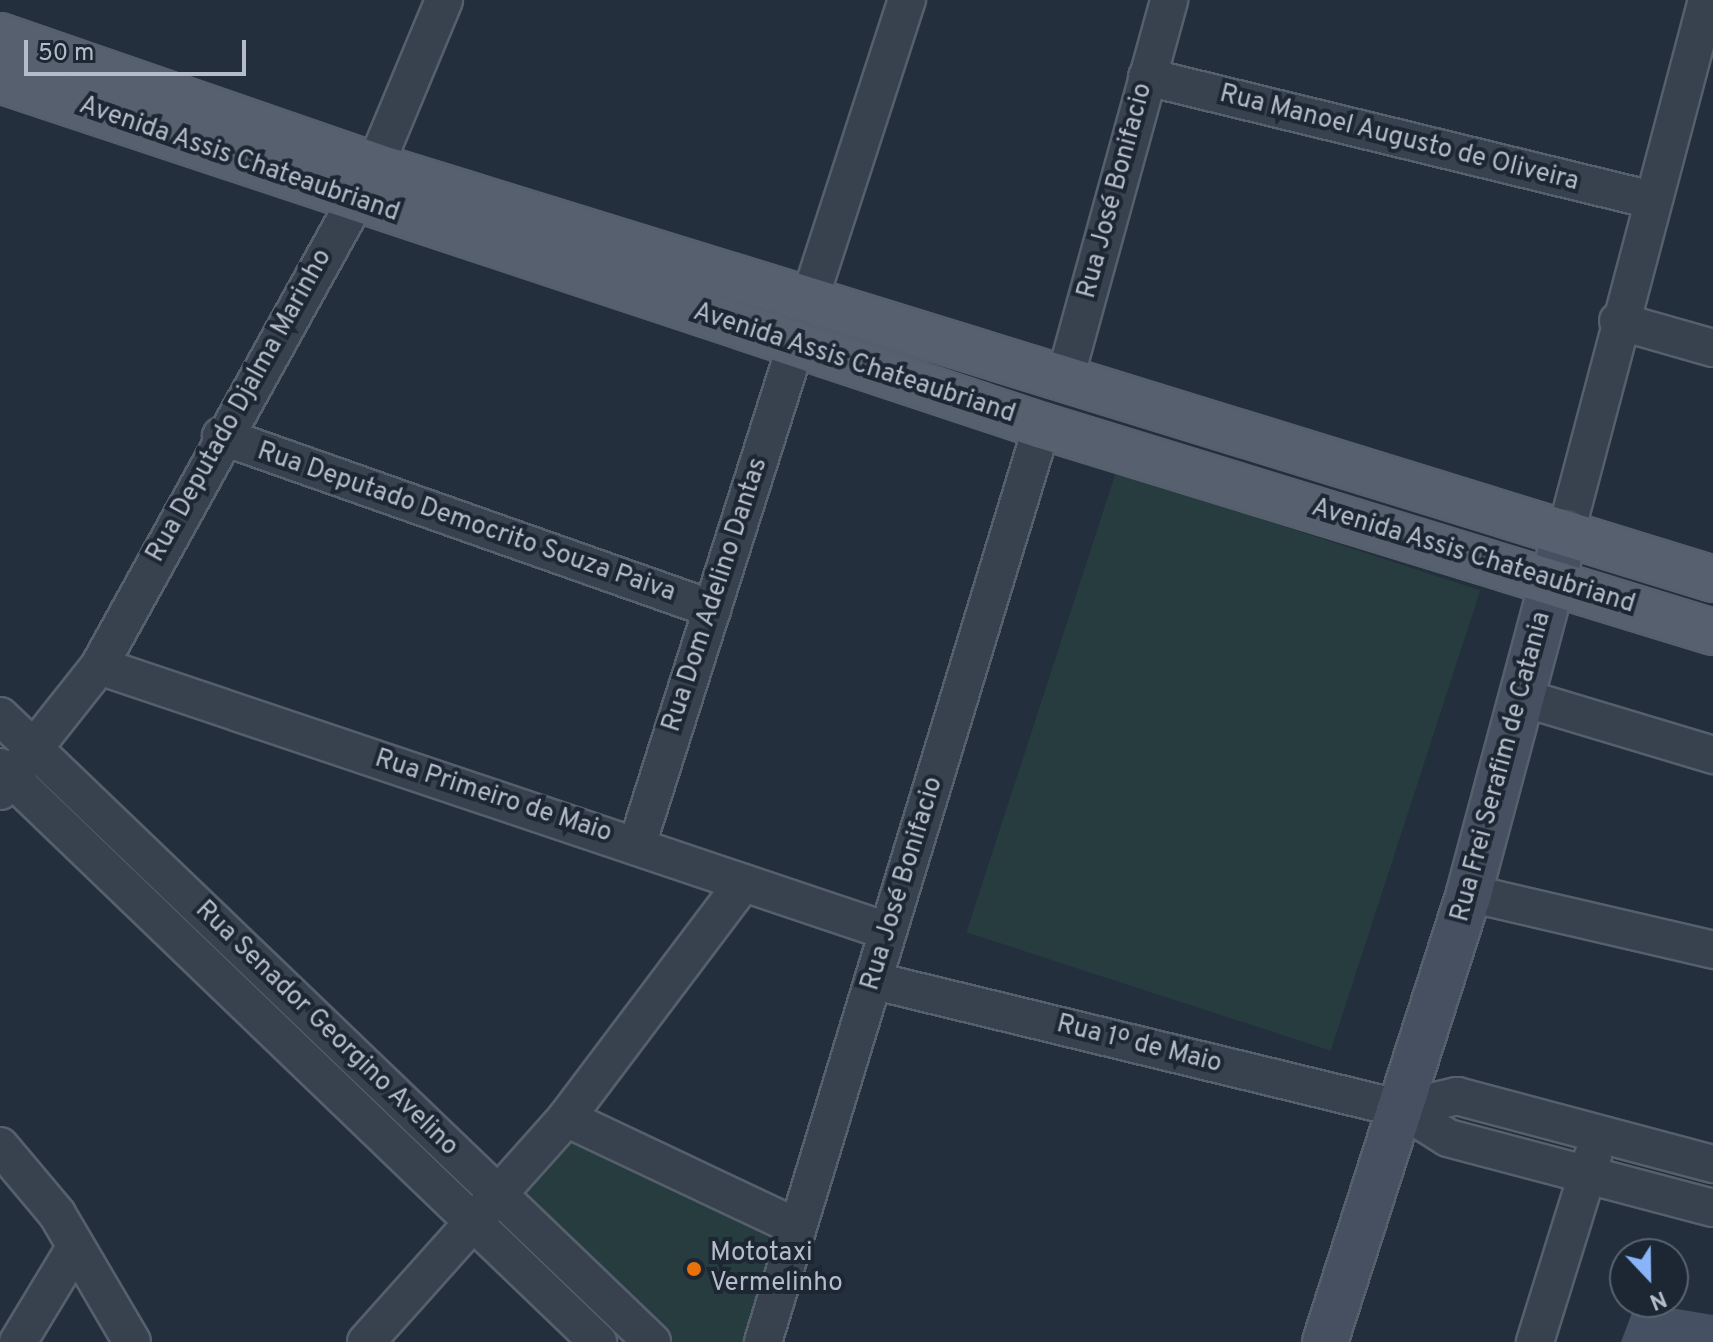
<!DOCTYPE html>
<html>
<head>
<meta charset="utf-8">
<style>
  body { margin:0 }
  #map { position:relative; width:1713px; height:1342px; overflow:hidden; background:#242f3e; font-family:Overpass,sans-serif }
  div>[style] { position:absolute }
  .green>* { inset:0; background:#263c3f; transform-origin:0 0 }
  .building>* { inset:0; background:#455162 }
  .roads { filter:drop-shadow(2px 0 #565f6c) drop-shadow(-2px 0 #565f6c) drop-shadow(0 2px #565f6c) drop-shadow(0 -2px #565f6c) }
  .street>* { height:36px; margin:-18px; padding:0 18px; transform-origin:18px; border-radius:18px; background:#38414e }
  .secondary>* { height:44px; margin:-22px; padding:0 22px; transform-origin:22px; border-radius:22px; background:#465061 }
  .primary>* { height:44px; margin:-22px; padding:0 22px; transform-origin:22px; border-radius:22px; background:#56606e }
  .dots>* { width:22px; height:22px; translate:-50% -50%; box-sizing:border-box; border:4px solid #1d2633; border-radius:50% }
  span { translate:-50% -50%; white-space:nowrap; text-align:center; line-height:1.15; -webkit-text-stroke:8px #1d2633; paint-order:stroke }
  .street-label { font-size:26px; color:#b4bcc9 }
  .poi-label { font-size:26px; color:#b4bcc9 }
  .left { translate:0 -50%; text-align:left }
  .north { position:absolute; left:1609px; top:1238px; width:80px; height:80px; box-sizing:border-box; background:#1d2633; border:2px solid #59626f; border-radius:50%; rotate:158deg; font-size:22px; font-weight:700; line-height:32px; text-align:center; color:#b4bcc9 }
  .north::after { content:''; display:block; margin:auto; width:28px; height:36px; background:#8ab4f8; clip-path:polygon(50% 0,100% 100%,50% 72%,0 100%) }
  .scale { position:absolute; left:24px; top:40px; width:222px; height:36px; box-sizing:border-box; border:4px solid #b4bcc9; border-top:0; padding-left:10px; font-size:24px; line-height:28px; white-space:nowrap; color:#b4bcc9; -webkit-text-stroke:6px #1d2633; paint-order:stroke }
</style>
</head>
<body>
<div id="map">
  <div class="green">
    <div style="left:1116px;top:472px;width:383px;height:484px;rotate:18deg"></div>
    <div style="clip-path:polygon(572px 1139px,779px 1242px,749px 1342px,670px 1342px,519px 1200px)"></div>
  </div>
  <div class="building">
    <div style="clip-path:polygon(1636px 1302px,1713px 1315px,1713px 1342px,1621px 1342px)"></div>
  </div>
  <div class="roads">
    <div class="street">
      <div style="left:1147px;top:77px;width:520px;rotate:13.69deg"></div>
      <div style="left:809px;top:301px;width:317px;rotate:-72deg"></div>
      <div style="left:1618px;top:321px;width:99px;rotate:15.9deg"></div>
      <div style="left:1064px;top:382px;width:396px;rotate:-74.6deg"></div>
      <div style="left:221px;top:436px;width:521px;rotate:19.41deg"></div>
      <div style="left:1566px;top:532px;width:550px;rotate:-75.16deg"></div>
      <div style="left:99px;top:666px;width:831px;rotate:18.59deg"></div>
      <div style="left:1520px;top:697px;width:202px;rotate:16.7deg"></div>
      <div style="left:0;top:716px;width:904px;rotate:43.83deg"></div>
      <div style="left:0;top:767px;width:830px;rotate:43.88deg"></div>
      <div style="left:0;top:791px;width:159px;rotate:-51.6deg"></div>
      <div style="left:99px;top:666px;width:571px;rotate:-61.1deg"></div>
      <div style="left:375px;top:166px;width:180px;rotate:-67.4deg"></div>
      <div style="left:637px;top:845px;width:525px;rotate:-72.36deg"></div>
      <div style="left:1469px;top:893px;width:251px;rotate:13.1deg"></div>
      <div style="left:875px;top:981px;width:542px;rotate:13.65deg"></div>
      <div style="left:1402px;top:1109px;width:54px;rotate:32.2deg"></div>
      <div style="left:1448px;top:1138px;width:274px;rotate:14.8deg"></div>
      <div style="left:1402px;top:1109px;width:57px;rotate:-13.3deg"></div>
      <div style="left:1457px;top:1096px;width:265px;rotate:14.9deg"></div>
      <div style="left:566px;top:1118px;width:255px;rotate:25.3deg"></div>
      <div style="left:0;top:1146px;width:89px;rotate:50deg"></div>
      <div style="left:57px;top:1214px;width:148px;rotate:59.6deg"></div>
      <div style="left:18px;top:1342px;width:110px;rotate:-58.8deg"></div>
      <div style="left:366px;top:1342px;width:300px;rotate:-48.2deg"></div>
      <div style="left:566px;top:1118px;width:294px;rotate:-53deg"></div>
      <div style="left:763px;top:1342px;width:958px;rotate:-73.06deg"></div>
      <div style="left:1535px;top:1342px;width:195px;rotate:-72.7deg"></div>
    </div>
    <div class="secondary">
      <div style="left:1325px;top:1342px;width:472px;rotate:-72.2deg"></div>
      <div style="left:1469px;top:893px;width:374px;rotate:-75deg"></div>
    </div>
    <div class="primary">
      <div style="left:0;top:36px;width:397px;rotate:19.1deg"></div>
      <div style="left:375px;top:166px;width:1400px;rotate:17.15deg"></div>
      <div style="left:0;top:80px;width:1098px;rotate:18.37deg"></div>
      <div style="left:1042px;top:426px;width:702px;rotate:17.07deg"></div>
    </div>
  </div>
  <div class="dots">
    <div style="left:694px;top:1269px;background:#e8710a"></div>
  </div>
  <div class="street-label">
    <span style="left:1399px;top:139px;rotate:14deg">Rua Manoel Augusto de Oliveira</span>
    <span style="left:239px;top:160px;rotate:19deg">Avenida Assis Chateaubriand</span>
    <span style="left:1116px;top:191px;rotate:-75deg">Rua José Bonifacio</span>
    <span style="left:854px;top:364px;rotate:18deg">Avenida Assis Chateaubriand</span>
    <span style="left:240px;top:406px;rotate:-61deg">Rua Deputado Djalma Marinho</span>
    <span style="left:466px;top:523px;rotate:19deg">Rua Deputado Democrito Souza Paiva</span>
    <span style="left:1473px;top:557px;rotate:17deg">Avenida Assis Chateaubriand</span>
    <span style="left:716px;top:595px;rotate:-72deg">Rua Dom Adelino Dantas</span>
    <span style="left:1502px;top:767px;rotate:-75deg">Rua Frei Serafim de Catania</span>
    <span style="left:493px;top:797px;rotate:18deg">Rua Primeiro de Maio</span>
    <span style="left:903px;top:884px;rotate:-73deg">Rua José Bonifacio</span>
    <span style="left:326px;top:1029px;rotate:44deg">Rua Senador Georgino Avelino</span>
    <span style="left:1139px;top:1045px;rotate:14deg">Rua 1º de Maio</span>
  </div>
  <div class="poi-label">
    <span class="left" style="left:710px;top:1269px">Mototaxi<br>Vermelinho</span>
  </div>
  <div class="north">N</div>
  <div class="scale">50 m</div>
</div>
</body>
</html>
